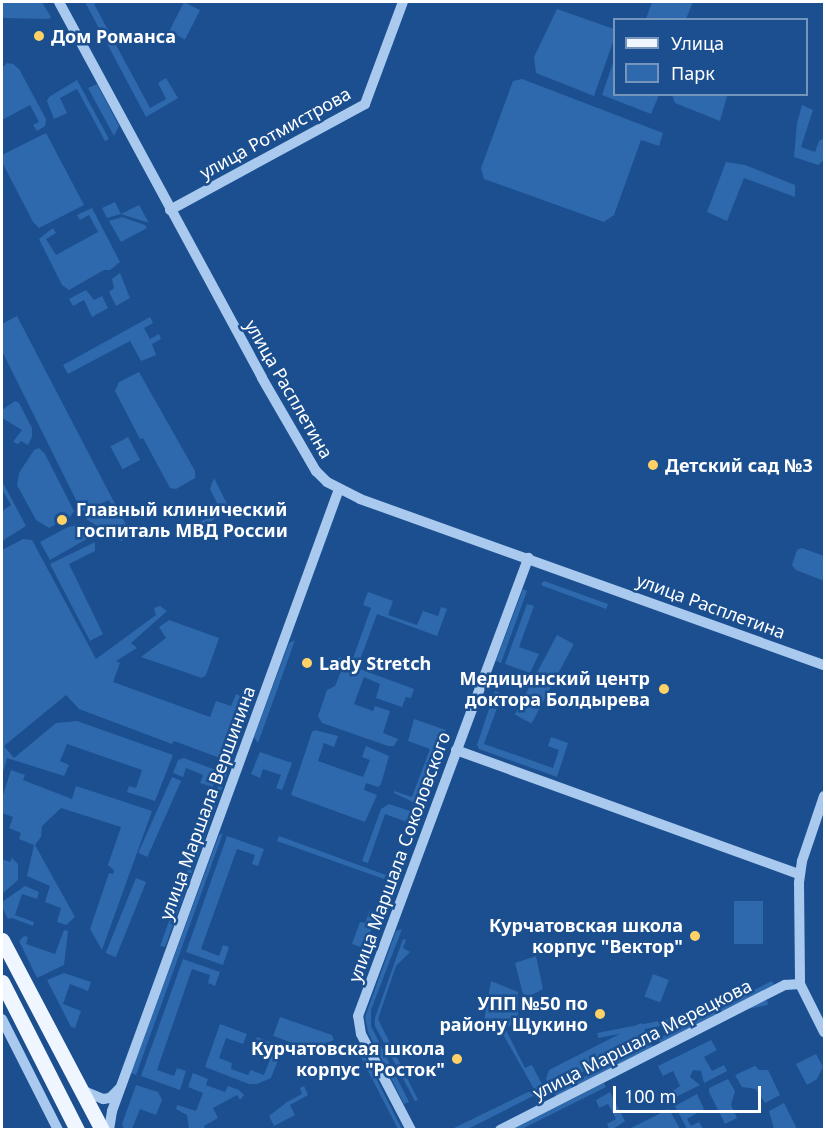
<!DOCTYPE html>
<html>
<head>
<meta charset="utf-8">
<style>
  body { margin:0 }
  #map { position:relative; width:826px; height:1131px; overflow:hidden; background:#1b4f8f; font-family:"Noto Sans",sans-serif }
  div>[style] { position:absolute }
  .green>* { inset:0; background:#2e69ad; transform-origin:0 0 }
  .minor>* { height:10px; margin:-5px; padding:0 5px; transform-origin:5px; border-radius:5px; background:#a9c9ee }
  .major>* { height:15px; margin:-7.5px; padding:0 7.5px; transform-origin:7.5px; border-radius:7.5px; background:#f0f6ff }
  .dots>* { width:16px; height:16px; translate:-50% -50%; box-sizing:border-box; border:3px solid #1b4f8f; border-radius:50% }
  span { translate:-50% -50%; white-space:nowrap; text-align:center; line-height:1.15; -webkit-text-stroke:5px #1b4f8f; paint-order:stroke }
  .poi-label { font-size:18px; color:#fff; font-weight:700 }
  .left { translate:0 -50%; text-align:left }
  .right { translate:-100% -50%; text-align:right }
  .street-label { font-size:18px; color:#fff }
  .frame { position:absolute; inset:0; border:3px solid #fff; pointer-events:none }
  .legend { position:absolute; left:613px; top:18px; width:195px; height:78px; box-sizing:border-box; background:#1b4f8f; border:2px solid #7695bc; margin:0; padding:8px 10px; list-style:none; font-size:18px; color:#fff }
  .legend li { display:flex; align-items:center; gap:12px; height:30px }
  .legend b { width:30px; border:2px solid #7695bc }
  .scale { position:absolute; left:613px; top:1086px; width:148px; height:27px; box-sizing:border-box; border:3px solid #fff; border-top:0; padding-left:8px; font-size:18px; line-height:21px; white-space:nowrap; color:#fff; -webkit-text-stroke:4px #1b4f8f; paint-order:stroke }
</style>
</head>
<body>
<div id="map">
  <div class="green">
    <div style="clip-path:polygon(2px 2px,42px 2px,51px 17px,49px 19px,2px 18px)"></div>
    <div style="clip-path:polygon(85px 2px,99px 2px,94px 4px,150px 108px,166px 99px,158px 83px,166px 78px,178px 98px,146px 117px)"></div>
    <div style="left:184px;top:2px;width:18px;height:33px;rotate:27deg"></div>
    <div style="clip-path:polygon(652px 2px,693px 2px,686px 19px,646px 19px)"></div>
    <div style="clip-path:polygon(557px 9px,614px 29px,614px 39px,594px 96px,536px 73px,534px 57px)"></div>
    <div style="clip-path:polygon(614px 60px,614px 94px,659px 95px,651px 114px,602px 95px)"></div>
    <div style="clip-path:polygon(7px 63px,13px 64px,19px 69px,46px 119px,45px 126px,37px 131px,33px 125px,39px 122px,30px 105px,2px 120px,2px 68px)"></div>
    <div style="clip-path:polygon(522px 79px,663px 133px,659px 146px,641px 140px,614px 215px,604px 222px,484px 179px,481px 168px,513px 81px)"></div>
    <div style="clip-path:polygon(77px 80px,109px 139px,105px 141px,77px 89px,60px 98px,67px 113px,54px 119px,47px 101px,49px 97px)"></div>
    <div style="clip-path:polygon(97px 84px,119px 126px,114px 136px,88px 88px)"></div>
    <div style="clip-path:polygon(672px 95px,727px 94px,727px 96px,720px 121px,675px 103px)"></div>
    <div style="clip-path:polygon(802px 105px,813px 110px,801px 147px,815px 152px,819px 141px,824px 138px,824px 160px,818px 165px,794px 157px,797px 123px)"></div>
    <div style="clip-path:polygon(46px 133px,84px 205px,39px 228px,33px 222px,2px 162px,2px 155px)"></div>
    <div style="clip-path:polygon(726px 162px,745px 165px,795px 185px,795px 197px,744px 178px,727px 221px,707px 212px)"></div>
    <div style="clip-path:polygon(115px 202px,121px 214px,139px 205px,149px 223px,121px 214px,107px 218px,102px 208px)"></div>
    <div style="clip-path:polygon(92px 208px,120px 262px,110px 270px,104px 270px,69px 290px,62px 285px,39px 239px,53px 228px,56px 233px,46px 239px,56px 255px,98px 232px,89px 215px,80px 220px,77px 215px)"></div>
    <div style="clip-path:polygon(122px 217px,145px 225px,147px 228px,121px 242px,109px 221px)"></div>
    <div style="clip-path:polygon(120px 273px,130px 298px,116px 306px,109px 292px,114px 288px,112px 279px)"></div>
    <div style="clip-path:polygon(86px 290px,94px 300px,102px 296px,108px 308px,92px 317px,84px 300px,73px 306px,69px 299px)"></div>
    <div style="clip-path:polygon(17px 316px,126px 525px,126px 538px,121px 541px,86px 519px,112px 507px,109px 500px,82px 512px,2px 351px,2px 324px)"></div>
    <div style="clip-path:polygon(150px 317px,153px 323px,144px 328px,150px 339px,159px 334px,161px 339px,152px 344px,156px 355px,141px 361px,130px 341px,68px 374px,63px 365px)"></div>
    <div style="clip-path:polygon(139px 372px,195px 471px,195px 478px,176px 489px,170px 488px,143px 438px,140px 439px,115px 391px,119px 382px)"></div>
    <div style="clip-path:polygon(15px 401px,19px 403px,32px 428px,32px 437px,28px 445px,21px 441px,18px 444px,13px 442px,22px 430px,2px 418px,2px 410px)"></div>
    <div style="left:128px;top:437px;width:26px;height:20px;rotate:62deg"></div>
    <div style="clip-path:polygon(39px 448px,45px 454px,74px 511px,70px 517px,49px 528px,36px 520px,17px 485px,19px 473px,34px 450px)"></div>
    <div style="clip-path:polygon(214px 478px,230px 510px,200px 528px,197px 528px,196px 524px,221px 511px,210px 489px)"></div>
    <div style="clip-path:polygon(2px 481px,26px 526px,2px 541px,2px 511px,11px 505px,2px 489px)"></div>
    <div style="clip-path:polygon(79px 525px,92px 536px,50px 560px,40px 542px,68px 527px)"></div>
    <div style="clip-path:polygon(23px 539px,32px 540px,96px 659px,156px 615px,154px 608px,160px 606px,167px 611px,131px 643px,137px 648px,116px 661px,120px 663px,113px 682px,210px 717px,216px 701px,231px 706px,236px 694px,242px 697px,220px 758px,174px 741px,172px 744px,79px 709px,66px 695px,4px 746px,14px 758px,56px 723px,77px 721px,173px 755px,155px 801px,127px 792px,129px 786px,136px 788px,142px 770px,67px 744px,60px 761px,69px 765px,64px 776px,7px 758px,2px 776px,2px 550px)"></div>
    <div style="clip-path:polygon(95px 542px,95px 551px,69px 564px,103px 634px,90px 641px,50px 564px)"></div>
    <div style="clip-path:polygon(802px 548px,824px 556px,824px 581px,796px 570px,792px 565px,797px 550px)"></div>
    <div style="clip-path:polygon(544px 581px,608px 604px,606px 609px,543px 586px,541px 584px)"></div>
    <div style="clip-path:polygon(523px 589px,527px 591px,501px 663px,496px 661px)"></div>
    <div style="clip-path:polygon(368px 592px,393px 601px,388px 615px,417px 625px,423px 611px,438px 616px,441px 607px,447px 609px,437px 636px,377px 614px,357px 668px,414px 689px,411px 698px,406px 697px,402px 707px,376px 698px,380px 684px,364px 677px,354px 704px,373px 711px,375px 706px,390px 711px,383px 733px,398px 739px,394px 746px,388px 746px,322px 723px,318px 716px,327px 690px,335px 686px,343px 666px,337px 663px,339px 657px,352px 661px,371px 608px,363px 605px)"></div>
    <div style="clip-path:polygon(527px 604px,534px 606px,519px 647px,539px 654px,530px 673px,505px 664px)"></div>
    <div style="clip-path:polygon(169px 620px,219px 638px,206px 675px,202px 678px,141px 657px,166px 638px,159px 627px)"></div>
    <div style="left:557px;top:635px;width:19px;height:90px;rotate:28deg"></div>
    <div style="clip-path:polygon(295px 640px,258px 743px,254px 737px,289px 643px)"></div>
    <div style="clip-path:polygon(495px 691px,502px 694px,484px 744px,553px 768px,559px 750px,548px 746px,551px 737px,568px 743px,557px 777px,479px 749px,477px 745px)"></div>
    <div style="clip-path:polygon(414px 719px,446px 730px,419px 805px,394px 793px,394px 791px,412px 797px,430px 749px,408px 741px)"></div>
    <div style="clip-path:polygon(315px 730px,338px 736px,334px 747px,324px 743px,318px 761px,363px 777px,370px 760px,362px 757px,366px 746px,389px 756px,381px 784px,378px 787px,366px 783px,364px 790px,377px 795px,365px 822px,291px 795px,312px 732px)"></div>
    <div style="clip-path:polygon(260px 752px,292px 763px,282px 790px,276px 788px,281px 775px,263px 769px,260px 778px,251px 774px)"></div>
    <div style="clip-path:polygon(184px 758px,218px 771px,213px 787px,200px 783px,203px 775px,186px 768px,183px 777px,173px 773px,178px 760px)"></div>
    <div style="clip-path:polygon(11px 770px,25px 775px,23px 780px,72px 799px,76px 786px,152px 811px,102px 950px,90px 929px,109px 873px,113px 874px,114px 870px,108px 865px,121px 827px,61px 808px,42px 826px,41px 837px,35px 845px,75px 917px,66px 925px,57px 922px,61px 908px,45px 902px,50px 886px,27px 876px,34px 845px,19px 839px,21px 833px,9px 828px,13px 817px,2px 813px,2px 798px)"></div>
    <div style="clip-path:polygon(223px 773px,227px 774px,165px 947px,160px 946px)"></div>
    <div style="left:172px;top:777px;width:10px;height:83px;rotate:24deg"></div>
    <div style="clip-path:polygon(389px 804px,416px 813px,412px 824px,385px 814px,368px 863px,362px 861px,381px 809px)"></div>
    <div style="clip-path:polygon(223px 833px,136px 1075px,131px 1073px,219px 835px)"></div>
    <div style="clip-path:polygon(227px 836px,264px 849px,258px 866px,252px 864px,255px 855px,237px 849px,201px 949px,219px 956px,223px 945px,229px 947px,223px 965px,186px 952px)"></div>
    <div style="clip-path:polygon(279px 836px,386px 875px,384px 879px,277px 841px)"></div>
    <div style="clip-path:polygon(12px 858px,18px 864px,18px 880px,2px 894px,2px 859px,10px 862px)"></div>
    <div style="left:136px;top:878px;width:11px;height:81px;rotate:22deg"></div>
    <div style="clip-path:polygon(25px 886px,39px 892px,37px 899px,22px 894px,15px 915px,34px 922px,33px 926px,12px 918px,8px 919px,2px 907px,2px 902px)"></div>
    <div style="left:734px;top:901px;width:29px;height:43px"></div>
    <div style="clip-path:polygon(370px 910px,378px 913px,364px 948px,352px 944px,360px 922px,365px 923px)"></div>
    <div style="clip-path:polygon(402px 929px,371px 1010px,371px 1026px,409px 1102px,404px 1104px,368px 1032px,365px 1017px,396px 931px)"></div>
    <div style="clip-path:polygon(64px 930px,68px 931px,64px 965px,37px 978px,19px 941px,24px 936px,28px 937px,26px 944px,55px 954px)"></div>
    <div style="clip-path:polygon(403px 939px,406px 940px,403px 948px,410px 952px,396px 966px,378px 1019px,418px 1100px,415px 1101px,375px 1026px,375px 1018px)"></div>
    <div style="clip-path:polygon(536px 956px,543px 989px,530px 996px,523px 994px,515px 963px)"></div>
    <div style="clip-path:polygon(183px 959px,220px 972px,215px 986px,208px 983px,210px 975px,192px 969px,157px 1070px,174px 1076px,177px 1068px,186px 1071px,180px 1090px,141px 1076px)"></div>
    <div style="clip-path:polygon(64px 973px,91px 982px,88px 991px,70px 984px,63px 1004px,81px 1011px,75px 1028px,71px 1027px,47px 980px)"></div>
    <div style="left:653px;top:974px;width:17px;height:24px;rotate:21deg"></div>
    <div style="clip-path:polygon(491px 981px,518px 992px,518px 1021px,505px 1028px,525px 1068px,532px 1065px,545px 1090px,468px 1129px,452px 1129px,534px 1089px,500px 1029px,484px 1021px)"></div>
    <div style="clip-path:polygon(772px 981px,775px 986px,661px 1043px,658px 1039px)"></div>
    <div style="left:767px;top:1000px;width:5px;height:173px;rotate:79deg"></div>
    <div style="clip-path:polygon(280px 1017px,332px 1035px,334px 1040px,310px 1049px,273px 1036px)"></div>
    <div style="clip-path:polygon(641px 1023px,649px 1038px,551px 1088px,546px 1079px,549px 1070px)"></div>
    <div style="clip-path:polygon(220px 1024px,247px 1034px,243px 1044px,226px 1038px,219px 1058px,232px 1063px,231px 1069px,248px 1075px,251px 1070px,264px 1075px,272px 1054px,253px 1048px,257px 1037px,277px 1045px,280px 1055px,271px 1078px,257px 1084px,249px 1084px,205px 1067px)"></div>
    <div style="clip-path:polygon(711px 1040px,717px 1050px,704px 1057px,712px 1071px,724px 1065px,727px 1071px,704px 1083px,701px 1071px,693px 1070px,690px 1077px,700px 1085px,674px 1098px,671px 1092px,680px 1086px,673px 1071px,663px 1076px,658px 1066px)"></div>
    <div style="clip-path:polygon(651px 1043px,653px 1047px,556px 1097px,554px 1092px)"></div>
    <div style="clip-path:polygon(354px 1044px,360px 1047px,402px 1129px,398px 1129px)"></div>
    <div style="clip-path:polygon(816px 1054px,823px 1067px,817px 1079px,807px 1085px,796px 1064px)"></div>
    <div style="clip-path:polygon(755px 1066px,759px 1070px,768px 1070px,780px 1095px,765px 1103px,756px 1089px,742px 1087px,735px 1075px)"></div>
    <div style="clip-path:polygon(193px 1073px,208px 1079px,206px 1085px,225px 1092px,228px 1086px,239px 1090px,244px 1095px,240px 1100px,237px 1095px,213px 1108px,218px 1118px,204px 1126px,205px 1129px,189px 1129px,187px 1115px,176px 1109px,177px 1105px,196px 1111px,203px 1093px,188px 1087px)"></div>
    <div style="clip-path:polygon(728px 1079px,735px 1091px,731px 1105px,737px 1118px,725px 1124px,709px 1092px,709px 1088px)"></div>
    <div style="clip-path:polygon(604px 1083px,606px 1087px,522px 1129px,511px 1130px)"></div>
    <div style="clip-path:polygon(136px 1085px,158px 1092px,162px 1100px,156px 1115px,140px 1109px,132px 1129px,124px 1129px,122px 1124px)"></div>
    <div style="clip-path:polygon(304px 1086px,308px 1095px,290px 1105px,295px 1115px,274px 1126px,269px 1116px,287px 1102px,302px 1094px,300px 1088px)"></div>
    <div style="clip-path:polygon(610px 1092px,625px 1121px,613px 1129px,609px 1129px,607px 1124px,616px 1119px,608px 1104px,599px 1108px,596px 1100px)"></div>
    <div style="clip-path:polygon(697px 1094px,704px 1109px,687px 1119px,691px 1126px,699px 1122px,703px 1129px,687px 1129px,675px 1106px)"></div>
    <div style="clip-path:polygon(784px 1103px,797px 1129px,774px 1129px,769px 1111px)"></div>
    <div style="clip-path:polygon(669px 1109px,680px 1129px,629px 1129px)"></div>
  </div>
  <div class="minor">
    <div style="left:59px;top:2px;width:427px;rotate:61.6deg"></div>
    <div style="left:262px;top:378px;width:108px;rotate:59.9deg"></div>
    <div style="left:316px;top:471px;width:16px;rotate:45deg"></div>
    <div style="left:327px;top:482px;width:37px;rotate:27deg"></div>
    <div style="left:360px;top:499px;width:493px;rotate:19.7deg"></div>
    <div style="left:170px;top:210px;width:222px;rotate:-28.5deg"></div>
    <div style="left:365px;top:104px;width:109px;rotate:-69.6deg"></div>
    <div style="left:456px;top:750px;width:365px;rotate:19.9deg"></div>
    <div style="left:824px;top:796px;width:69px;rotate:108.7deg"></div>
    <div style="left:802px;top:861px;width:22px;rotate:98deg"></div>
    <div style="left:799px;top:883px;width:101px;rotate:89.4deg"></div>
    <div style="left:800px;top:984px;width:54px;rotate:63.4deg"></div>
    <div style="left:2px;top:1019px;width:124px;rotate:63.2deg"></div>
    <div style="left:84px;top:1091px;width:21px;rotate:23deg"></div>
    <div style="left:103px;top:1099px;width:7px;rotate:-8deg"></div>
    <div style="left:110px;top:1098px;width:13px;rotate:-45deg"></div>
    <div style="left:109px;top:1130px;width:19px;rotate:-81deg"></div>
    <div style="left:112px;top:1111px;width:662px;rotate:-69.95deg"></div>
    <div style="left:411px;top:1130px;width:108px;rotate:-117.5deg"></div>
    <div style="left:361px;top:1034px;width:18px;rotate:-99deg"></div>
    <div style="left:358px;top:1016px;width:489px;rotate:-69.6deg"></div>
    <div style="left:500px;top:1130px;width:320px;rotate:-27deg"></div>
    <div style="left:785px;top:985px;width:15px;rotate:-4deg"></div>
  </div>
  <div class="major">
    <div style="left:2px;top:940px;width:215px;rotate:62.2deg"></div>
    <div style="left:2px;top:982px;width:166px;rotate:63.1deg"></div>
  </div>
  <div class="dots">
    <div style="left:39px;top:36px;background:#ffd166"></div>
    <div style="left:653px;top:465px;background:#ffd166"></div>
    <div style="left:62px;top:520px;background:#ffd166"></div>
    <div style="left:307px;top:663px;background:#ffd166"></div>
    <div style="left:664px;top:689px;background:#ffd166"></div>
    <div style="left:695px;top:936px;background:#ffd166"></div>
    <div style="left:600px;top:1014px;background:#ffd166"></div>
    <div style="left:457px;top:1059px;background:#ffd166"></div>
  </div>
  <div class="poi-label">
    <span class="left" style="left:51px;top:36px">Дом Романса</span>
    <span class="left" style="left:665px;top:465px">Детский сад №3</span>
    <span class="left" style="left:76px;top:520px">Главный клинический<br>госпиталь МВД России</span>
    <span class="left" style="left:319px;top:663px">Lady Stretch</span>
    <span class="right" style="left:650px;top:689px">Медицинский центр<br>доктора Болдырева</span>
    <span class="right" style="left:683px;top:936px">Курчатовская школа<br>корпус "Вектор"</span>
    <span class="right" style="left:588px;top:1014px">УПП №50 по<br>району Щукино</span>
    <span class="right" style="left:445px;top:1059px">Курчатовская школа<br>корпус "Росток"</span>
  </div>
  <div class="street-label">
    <span style="left:275px;top:133px;rotate:-29deg">улица Ротмистрова</span>
    <span style="left:289px;top:389px;rotate:60deg">улица Расплетина</span>
    <span style="left:711px;top:606px;rotate:20deg">улица Расплетина</span>
    <span style="left:207px;top:803px;rotate:-70deg">улица Маршала Вершинина</span>
    <span style="left:399px;top:857px;rotate:-70deg">улица Маршала Соколовского</span>
    <span style="left:642px;top:1039px;rotate:-27deg">улица Маршала Мерецкова</span>
  </div>
  <div class="frame"></div>
  <ul class="legend">
  <li><b style="height:8px;background:#f0f6ff"></b>Улица</li>
  <li><b style="height:16px;background:#2e69ad"></b>Парк</li>
  </ul>
  <div class="scale">100 m</div>
</div>
</body>
</html>
